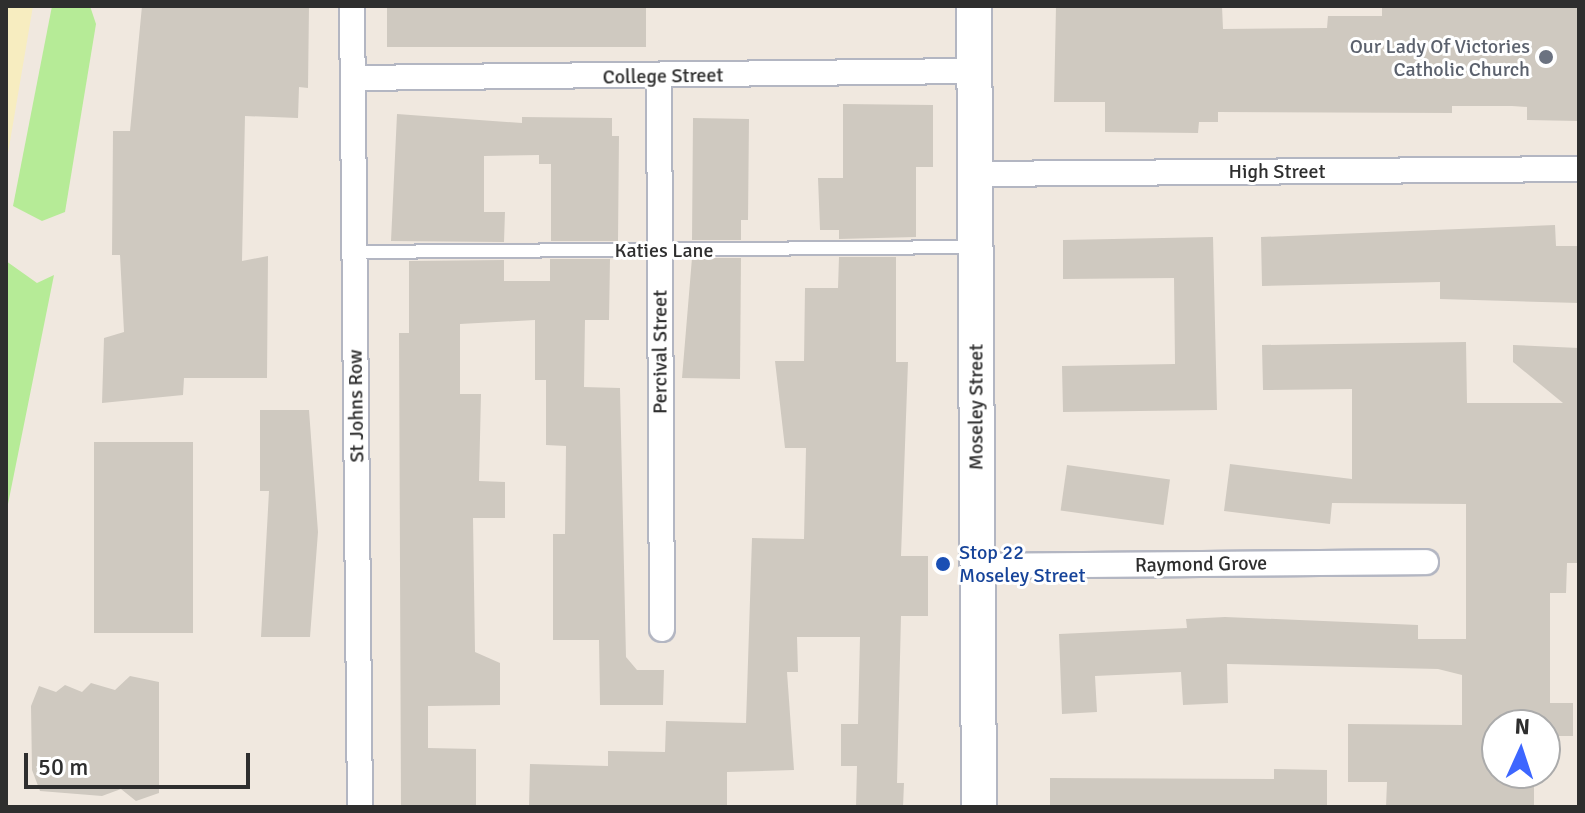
<!DOCTYPE html>
<html>
<head>
<meta charset="utf-8">
<style>
  body { margin:0 }
  #map { position:relative; width:1585px; height:813px; overflow:hidden; background:#f0e8df; font-family:Signika,sans-serif }
  div>[style] { position:absolute }
  .green>* { inset:0; background:#b6eb97 }
  .sand>* { inset:0; background:#f7edc0 }
  .building>* { inset:0; background:#cfc9c0; transform-origin:0 0 }
  .roads { filter:drop-shadow(2px 0 #b3b6c2) drop-shadow(-2px 0 #b3b6c2) drop-shadow(0 2px #b3b6c2) drop-shadow(0 -2px #b3b6c2) }
  .lane>* { height:12px; margin:-6px; padding:0 6px; transform-origin:6px; border-radius:6px; background:#fff }
  .street>* { height:24px; margin:-12px; padding:0 12px; transform-origin:12px; border-radius:12px; background:#fff }
  .secondary>* { height:34px; margin:-17px; padding:0 17px; transform-origin:17px; border-radius:17px; background:#fff }
  .dots>* { width:22px; height:22px; translate:-50% -50%; box-sizing:border-box; border:4px solid #fff; border-radius:50% }
  span { translate:-50% -50%; white-space:nowrap; text-align:center; line-height:1.15; -webkit-text-stroke:6px #fff; paint-order:stroke }
  .worship-label { font-size:20px; color:#5b616d }
  .right { translate:-100% -50%; text-align:right }
  .street-label { font-size:20px; color:#2e2e2e }
  .transit-label { font-size:20px; color:#164399 }
  .left { translate:0 -50%; text-align:left }
  .frame { position:absolute; inset:0; border:8px solid #2e2e2e; pointer-events:none }
  .north { position:absolute; left:1481px; top:709px; width:80px; height:80px; box-sizing:border-box; background:#fff; border:2px solid #ababab; border-radius:50%; rotate:3deg; font-size:22px; font-weight:700; line-height:32px; text-align:center; color:#2e2e2e }
  .north::after { content:''; display:block; margin:auto; width:28px; height:36px; background:#3d66ff; clip-path:polygon(50% 0,100% 100%,50% 72%,0 100%) }
  .scale { position:absolute; left:24px; top:753px; width:226px; height:36px; box-sizing:border-box; border:4px solid #2e2e2e; border-top:0; padding-left:10px; font-size:24px; line-height:28px; white-space:nowrap; color:#2e2e2e; -webkit-text-stroke:6px #fff; paint-order:stroke }
</style>
</head>
<body>
<div id="map">
  <div class="green">
    <div style="clip-path:polygon(52px 6px,90px 6px,96px 24px,65px 212px,42px 221px,13px 206px)"></div>
    <div style="clip-path:polygon(6px 261px,37px 283px,54px 275px,6px 514px)"></div>
  </div>
  <div class="sand">
    <div style="clip-path:polygon(6px 6px,33px 6px,6px 165px)"></div>
  </div>
  <div class="building">
    <div style="clip-path:polygon(142px 6px,309px 6px,308px 88px,299px 87px,298px 118px,245px 116px,242px 261px,268px 256px,267px 378px,184px 378px,183px 395px,102px 403px,104px 338px,124px 332px,120px 255px,112px 255px,113px 131px,130px 131px)"></div>
    <div style="left:387px;top:6px;width:259px;height:41px"></div>
    <div style="clip-path:polygon(1056px 6px,1222px 6px,1223px 29px,1327px 28px,1328px 16px,1382px 16px,1382px 6px,1579px 6px,1579px 121px,1527px 120px,1527px 107px,1512px 106px,1452px 106px,1452px 113px,1218px 112px,1218px 122px,1199px 122px,1198px 133px,1105px 132px,1105px 102px,1054px 102px)"></div>
    <div style="clip-path:polygon(843px 104px,933px 105px,933px 167px,916px 167px,916px 237px,839px 239px,839px 230px,820px 230px,818px 178px,843px 178px)"></div>
    <div style="clip-path:polygon(397px 114px,522px 123px,522px 117px,612px 118px,612px 136px,619px 136px,618px 241px,551px 241px,551px 164px,539px 164px,539px 155px,484px 156px,484px 212px,505px 212px,504px 242px,391px 241px)"></div>
    <div style="clip-path:polygon(693px 118px,749px 119px,748px 220px,741px 220px,741px 240px,692px 240px)"></div>
    <div style="clip-path:polygon(1555px 225px,1556px 246px,1579px 246px,1579px 303px,1440px 299px,1440px 282px,1262px 286px,1261px 237px)"></div>
    <div style="clip-path:polygon(1213px 237px,1217px 410px,1063px 412px,1062px 366px,1175px 364px,1174px 278px,1063px 279px,1063px 240px)"></div>
    <div style="clip-path:polygon(839px 257px,896px 257px,896px 362px,908px 362px,901px 556px,928px 556px,928px 616px,901px 616px,897px 783px,904px 783px,903px 807px,856px 807px,857px 766px,841px 766px,841px 724px,858px 724px,860px 637px,797px 637px,798px 672px,787px 672px,794px 770px,727px 772px,727px 807px,529px 807px,530px 764px,608px 766px,608px 751px,665px 752px,666px 721px,746px 723px,752px 538px,804px 539px,806px 448px,785px 448px,775px 361px,804px 361px,805px 288px,838px 288px)"></div>
    <div style="clip-path:polygon(692px 258px,741px 258px,740px 379px,682px 378px)"></div>
    <div style="clip-path:polygon(550px 259px,610px 259px,609px 320px,585px 320px,584px 387px,620px 388px,626px 657px,637px 670px,664px 670px,663px 705px,600px 705px,599px 640px,553px 640px,553px 534px,565px 534px,566px 446px,546px 445px,546px 380px,535px 380px,535px 320px,460px 324px,460px 394px,481px 394px,479px 481px,505px 482px,505px 518px,473px 518px,475px 652px,500px 663px,500px 705px,428px 706px,428px 748px,476px 749px,476px 807px,401px 807px,399px 333px,409px 333px,409px 261px,504px 260px,504px 281px,550px 281px)"></div>
    <div style="clip-path:polygon(1466px 342px,1467px 403px,1563px 403px,1513px 362px,1513px 345px,1579px 348px,1579px 563px,1567px 563px,1566px 593px,1550px 593px,1550px 703px,1573px 703px,1573px 736px,1545px 736px,1545px 725px,1497px 725px,1497px 773px,1534px 773px,1534px 807px,1386px 807px,1387px 782px,1348px 782px,1348px 724px,1462px 725px,1462px 675px,1438px 669px,1227px 664px,1228px 703px,1183px 705px,1181px 672px,1095px 676px,1097px 712px,1062px 714px,1059px 634px,1187px 628px,1186px 619px,1225px 617px,1418px 625px,1418px 639px,1466px 639px,1466px 504px,1332px 503px,1330px 524px,1224px 511px,1230px 464px,1352px 479px,1352px 389px,1263px 390px,1262px 345px)"></div>
    <div style="clip-path:polygon(260px 410px,309px 410px,318px 532px,310px 637px,261px 637px,269px 491px,260px 491px)"></div>
    <div style="left:193px;top:442px;width:191px;height:99px;rotate:90deg"></div>
    <div style="left:1067px;top:465px;width:104px;height:46px;rotate:8deg"></div>
    <div style="clip-path:polygon(130px 676px,159px 682px,159px 793px,136px 801px,121px 789px,102px 796px,40px 791px,32px 770px,31px 706px,39px 686px,56px 692px,65px 685px,82px 692px,91px 683px,115px 690px)"></div>
    <div style="clip-path:polygon(1274px 769px,1327px 770px,1327px 807px,1050px 807px,1050px 778px,1274px 779px)"></div>
  </div>
  <div class="roads">
    <div class="lane">
      <div style="left:354px;top:252px;width:617px;rotate:-0.46deg"></div>
    </div>
    <div class="street">
      <div style="left:352px;top:6px;width:801px;rotate:89.43deg"></div>
      <div style="left:659px;top:76px;width:553px;rotate:89.69deg"></div>
      <div style="left:353px;top:78px;width:621px;rotate:-0.65deg"></div>
      <div style="left:974px;top:174px;width:605px;rotate:-0.47deg"></div>
      <div style="left:977px;top:566px;width:449px;rotate:-0.5deg"></div>
    </div>
    <div class="secondary">
      <div style="left:974px;top:6px;width:801px;rotate:89.64deg"></div>
    </div>
  </div>
  <div class="dots">
    <div style="left:1546px;top:57px;background:#6b7280"></div>
    <div style="left:943px;top:564px;background:#1a4fb4"></div>
  </div>
  <div class="worship-label">
    <span class="right" style="left:1530px;top:58px">Our Lady Of Victories<br>Catholic Church</span>
  </div>
  <div class="street-label">
    <span style="left:663px;top:76px;rotate:-1deg">College Street</span>
    <span style="left:1277px;top:171px">High Street</span>
    <span style="left:664px;top:250px">Katies Lane</span>
    <span style="left:660px;top:352px;rotate:-90deg">Percival Street</span>
    <span style="left:356px;top:406px;rotate:-91deg">St Johns Row</span>
    <span style="left:976px;top:407px;rotate:-90deg">Moseley Street</span>
    <span style="left:1201px;top:564px;rotate:-1deg">Raymond Grove</span>
  </div>
  <div class="transit-label">
    <span class="left" style="left:959px;top:564px">Stop 22<br>Moseley Street</span>
  </div>
  <div class="frame"></div>
  <div class="north">N</div>
  <div class="scale">50 m</div>
</div>
</body>
</html>
